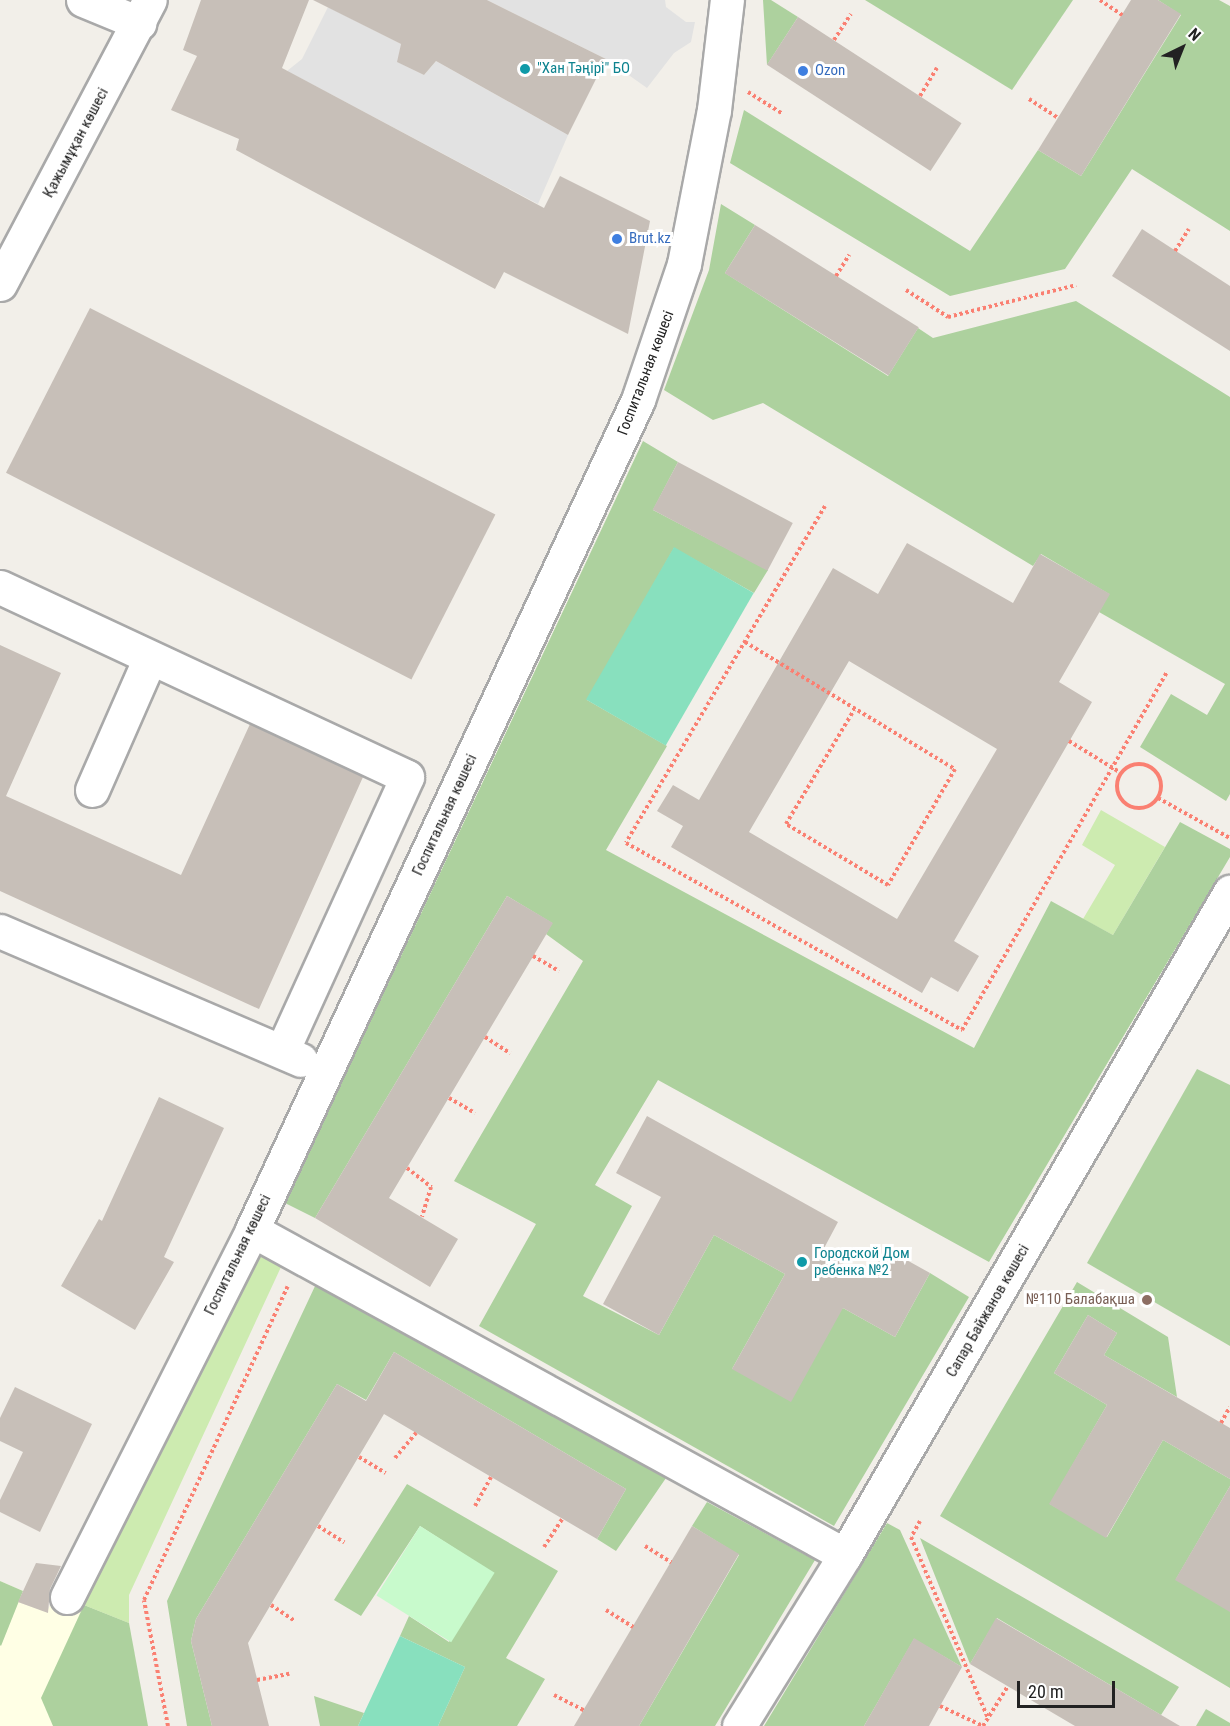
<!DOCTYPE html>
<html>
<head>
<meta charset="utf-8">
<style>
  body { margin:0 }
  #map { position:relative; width:1230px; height:1726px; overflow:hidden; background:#f2efe9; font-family:"Roboto Condensed",sans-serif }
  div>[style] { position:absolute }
  .education>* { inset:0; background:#ffffe5 }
  .grass>* { inset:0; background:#cdebb0 }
  .forest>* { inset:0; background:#add19e }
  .park>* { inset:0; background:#c8facc; transform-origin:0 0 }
  .pitch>* { inset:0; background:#88e0be; transform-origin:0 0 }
  .parking>* { inset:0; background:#e2e2e2 }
  .building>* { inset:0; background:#c7bfb8; transform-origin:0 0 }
  .path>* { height:4px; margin-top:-2px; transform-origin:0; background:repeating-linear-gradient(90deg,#fa8072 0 3px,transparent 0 6px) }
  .path>.ring { margin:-2px; padding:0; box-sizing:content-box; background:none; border:4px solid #fa8072; border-radius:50% }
  .roads { filter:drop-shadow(2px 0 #a9a9a9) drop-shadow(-2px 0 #a9a9a9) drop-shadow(0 2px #a9a9a9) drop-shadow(0 -2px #a9a9a9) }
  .minor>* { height:33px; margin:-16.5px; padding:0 16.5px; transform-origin:16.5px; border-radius:16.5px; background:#fff }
  .dots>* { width:16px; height:16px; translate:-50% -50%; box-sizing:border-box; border:3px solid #fff; border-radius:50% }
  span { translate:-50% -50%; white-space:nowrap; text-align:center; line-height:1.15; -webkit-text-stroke:6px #fff; paint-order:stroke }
  .culture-label { font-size:15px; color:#0d838f }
  .left { translate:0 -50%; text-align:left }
  .shop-label { font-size:15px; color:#366cbe }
  .street-label { font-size:15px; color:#222 }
  .education-label { font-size:15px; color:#785e54 }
  .right { translate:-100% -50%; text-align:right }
  .north { position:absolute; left:1152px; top:18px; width:60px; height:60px; -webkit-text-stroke:4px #fff; paint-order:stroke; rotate:43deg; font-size:16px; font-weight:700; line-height:24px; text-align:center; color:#222 }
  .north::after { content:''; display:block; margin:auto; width:21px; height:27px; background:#222; clip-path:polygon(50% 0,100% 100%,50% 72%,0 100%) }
  .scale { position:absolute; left:1017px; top:1681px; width:98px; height:27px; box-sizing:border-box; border:3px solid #222; border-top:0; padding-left:8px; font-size:18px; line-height:21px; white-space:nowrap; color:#222; -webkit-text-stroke:4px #fff; paint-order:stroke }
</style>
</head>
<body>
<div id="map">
  <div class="education">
    <div style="clip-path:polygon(0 1581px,23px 1591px,18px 1602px,47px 1612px,56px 1592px,129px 1623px,145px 1726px,0 1726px)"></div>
  </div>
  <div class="grass">
    <div style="clip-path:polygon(1101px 810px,1165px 847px,1113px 935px,1083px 919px,1115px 865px,1082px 845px)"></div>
    <div style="clip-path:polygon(258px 1254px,281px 1267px,129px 1595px,129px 1623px,84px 1605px)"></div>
  </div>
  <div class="forest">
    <div style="clip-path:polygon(763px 0,771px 0,798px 17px,767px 65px)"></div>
    <div style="clip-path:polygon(865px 0,1073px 0,1012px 90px)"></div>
    <div style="clip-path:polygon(1158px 0,1219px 0,1230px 6px,1230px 231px,1132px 169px,1065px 269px,950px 296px,730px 163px,744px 110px,970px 251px,1038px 150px,1081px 176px,1181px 15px)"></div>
    <div style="clip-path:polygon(721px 204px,755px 225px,725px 273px,888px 376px,918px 328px,933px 338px,1076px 301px,1230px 397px,1230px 794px,1226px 801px,1140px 747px,1171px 694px,1207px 715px,1225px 684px,1099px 612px,1109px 594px,1041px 554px,1033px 566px,763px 403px,713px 420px,664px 390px,709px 270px)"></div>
    <div style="clip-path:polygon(643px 441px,678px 462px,653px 510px,768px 570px,754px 593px,674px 548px,587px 700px,667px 746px,606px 850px,974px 1048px,1051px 901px,1113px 935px,1180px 822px,1230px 849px,1230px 857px,989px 1262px,658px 1080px,595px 1185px,632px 1206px,583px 1296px,659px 1335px,714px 1235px,785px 1274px,732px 1369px,843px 1308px,895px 1337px,930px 1273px,969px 1297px,834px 1526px,479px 1326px,536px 1224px,454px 1181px,583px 961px,546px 934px,552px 923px,507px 896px,315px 1218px,285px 1203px)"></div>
    <div style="clip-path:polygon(1197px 1069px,1230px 1085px,1230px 1346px,1087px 1263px)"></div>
    <div style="clip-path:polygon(1077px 1282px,1168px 1337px,1177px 1397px,1104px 1355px,1117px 1333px,1088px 1315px,1054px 1373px,1107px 1405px,1050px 1504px,1107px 1537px,1163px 1440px,1230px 1479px,1230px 1486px,1176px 1579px,1230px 1606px,1230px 1688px,940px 1516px)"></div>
    <div style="clip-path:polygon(316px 1284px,666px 1478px,616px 1551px,597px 1539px,626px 1489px,394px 1352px,366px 1400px,337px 1384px,196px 1619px,191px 1641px,212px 1726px,187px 1726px,167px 1601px)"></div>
    <div style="clip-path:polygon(407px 1484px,558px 1571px,506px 1658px,545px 1679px,517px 1726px,438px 1726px,465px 1667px,400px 1636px,409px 1616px,449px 1642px,493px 1573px,420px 1526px,361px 1616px,334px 1600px)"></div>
    <div style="clip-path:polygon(707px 1502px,815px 1560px,715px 1726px,639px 1726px,739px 1555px,692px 1526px)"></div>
    <div style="clip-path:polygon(887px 1523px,900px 1530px,962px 1667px,914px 1639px,864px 1726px,764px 1726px)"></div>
    <div style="clip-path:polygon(920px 1538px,1179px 1687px,1161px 1715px,997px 1618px,970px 1664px)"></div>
    <div style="clip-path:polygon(0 1581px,23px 1591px,1px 1646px,0 1645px)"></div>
    <div style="clip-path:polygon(84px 1605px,129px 1623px,148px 1726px,53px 1726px,41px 1698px)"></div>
    <div style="clip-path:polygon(314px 1696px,364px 1713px,358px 1726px,320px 1726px)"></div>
    <div style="clip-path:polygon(1206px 1709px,1230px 1723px,1230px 1726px,1196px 1726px)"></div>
  </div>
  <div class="park">
    <div style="left:420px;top:1526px;width:88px;height:82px;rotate:32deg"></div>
  </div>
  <div class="pitch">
    <div style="left:674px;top:547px;width:92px;height:176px;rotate:30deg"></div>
    <div style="clip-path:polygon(400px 1636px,465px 1667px,438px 1726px,358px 1726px)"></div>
  </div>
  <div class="parking">
    <div style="clip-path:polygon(487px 0,665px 0,666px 7px,686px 22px,695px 22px,691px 42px,674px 53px,647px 88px,606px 59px)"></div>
    <div style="clip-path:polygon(328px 7px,401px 44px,398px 62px,424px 75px,436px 61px,568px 135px,538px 204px,287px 71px,302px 59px)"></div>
  </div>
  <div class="building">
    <div style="clip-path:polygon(201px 0,309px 0,282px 68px,544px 208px,560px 176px,650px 221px,628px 334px,504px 272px,495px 289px,236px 150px,239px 139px,171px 110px,197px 56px,183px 50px)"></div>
    <div style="clip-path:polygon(313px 0,487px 0,606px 59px,568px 135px,436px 61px,424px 75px,397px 62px,401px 44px)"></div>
    <div style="clip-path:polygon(1131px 0,1158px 0,1181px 14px,1081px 176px,1038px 150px)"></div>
    <div style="left:798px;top:17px;width:195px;height:57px;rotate:33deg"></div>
    <div style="left:755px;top:225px;width:193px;height:57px;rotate:32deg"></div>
    <div style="clip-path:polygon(1142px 229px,1230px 286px,1230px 351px,1112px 276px)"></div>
    <div style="left:90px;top:308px;width:455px;height:185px;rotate:27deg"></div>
    <div style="left:678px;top:462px;width:130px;height:54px;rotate:28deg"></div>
    <div style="clip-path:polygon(evenodd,907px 543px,1013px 603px,1040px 554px,1110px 594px,1059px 682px,1092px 702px,954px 941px,979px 956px,958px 992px,931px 977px,922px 993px,671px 847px,683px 826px,657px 811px,673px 785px,699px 800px,833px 568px,878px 594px,907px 543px,849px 661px,997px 749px,897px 919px,749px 832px,849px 661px)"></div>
    <div style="clip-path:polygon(0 645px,61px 673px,6px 796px,181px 875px,250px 724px,363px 777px,259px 1009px,0 891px)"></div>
    <div style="clip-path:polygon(507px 896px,553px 923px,389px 1198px,458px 1239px,430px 1287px,315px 1218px)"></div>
    <div style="clip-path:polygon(159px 1097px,224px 1128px,164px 1257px,174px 1262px,135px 1330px,61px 1286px,99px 1219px,102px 1221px)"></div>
    <div style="clip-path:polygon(647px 1116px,838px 1222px,822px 1252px,869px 1278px,885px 1248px,930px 1273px,895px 1337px,843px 1308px,791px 1402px,732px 1369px,785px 1274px,714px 1235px,659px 1335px,603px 1304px,661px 1197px,616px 1173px)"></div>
    <div style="clip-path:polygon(1088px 1315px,1117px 1333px,1104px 1355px,1230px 1428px,1230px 1479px,1163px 1440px,1106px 1538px,1049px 1504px,1107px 1405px,1054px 1373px)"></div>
    <div style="clip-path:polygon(394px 1352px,626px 1489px,597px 1539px,384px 1414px,248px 1643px,269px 1726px,212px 1726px,191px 1641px,196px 1619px,337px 1384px,366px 1401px)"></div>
    <div style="clip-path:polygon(15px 1387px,92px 1424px,40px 1532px,0 1512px,0 1500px,23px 1452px,0 1441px,0 1418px)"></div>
    <div style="clip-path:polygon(1230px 1486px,1230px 1612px,1175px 1580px)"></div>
    <div style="clip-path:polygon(692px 1526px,739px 1554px,639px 1726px,574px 1726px)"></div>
    <div style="clip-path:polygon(36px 1563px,61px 1566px,50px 1589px,48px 1613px,18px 1602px)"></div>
    <div style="clip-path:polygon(996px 1618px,1180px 1726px,1075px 1726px,970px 1664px)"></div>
    <div style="clip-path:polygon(914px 1638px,962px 1667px,940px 1706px,929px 1726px,864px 1726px)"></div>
  </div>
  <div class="path">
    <div style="left:1100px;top:0;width:27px;rotate:34deg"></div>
    <div style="left:834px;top:40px;width:31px;rotate:-57deg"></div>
    <div style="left:748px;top:92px;width:41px;rotate:32.2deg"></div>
    <div style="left:920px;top:96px;width:33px;rotate:-59deg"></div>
    <div style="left:1029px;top:99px;width:35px;rotate:33deg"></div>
    <div style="left:1175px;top:251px;width:26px;rotate:-58deg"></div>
    <div style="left:836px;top:276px;width:25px;rotate:-58deg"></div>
    <div style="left:906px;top:290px;width:50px;rotate:32.7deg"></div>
    <div style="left:948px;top:317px;width:132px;rotate:-14deg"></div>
    <div style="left:825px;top:506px;width:391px;rotate:120.6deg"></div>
    <div style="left:626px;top:843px;width:385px;rotate:29.1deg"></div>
    <div style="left:962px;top:1030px;width:413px;rotate:-60.2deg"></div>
    <div style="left:745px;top:642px;width:245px;rotate:31.2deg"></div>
    <div style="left:955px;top:769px;width:134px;rotate:120deg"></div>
    <div style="left:888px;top:885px;width:119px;rotate:-149.1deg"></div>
    <div style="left:786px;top:824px;width:133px;rotate:-59.2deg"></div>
    <div style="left:1069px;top:741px;width:61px;rotate:31.6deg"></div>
    <div class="ring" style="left:1117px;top:764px;width:40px;height:40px"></div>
    <div style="left:1158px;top:798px;width:82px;rotate:29.1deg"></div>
    <div style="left:533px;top:956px;width:30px;rotate:30deg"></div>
    <div style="left:485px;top:1037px;width:30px;rotate:33deg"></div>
    <div style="left:449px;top:1098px;width:30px;rotate:30deg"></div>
    <div style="left:407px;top:1168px;width:31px;rotate:38deg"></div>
    <div style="left:431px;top:1187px;width:31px;rotate:107deg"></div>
    <div style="left:1221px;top:1423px;width:18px;rotate:-61deg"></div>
    <div style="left:359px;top:1457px;width:31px;rotate:31deg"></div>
    <div style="left:395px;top:1458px;width:33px;rotate:-50deg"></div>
    <div style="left:475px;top:1506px;width:33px;rotate:-61deg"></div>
    <div style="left:920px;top:1521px;width:18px;rotate:119deg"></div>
    <div style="left:911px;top:1537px;width:197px;rotate:67deg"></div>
    <div style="left:318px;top:1526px;width:31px;rotate:32deg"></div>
    <div style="left:645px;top:1546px;width:31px;rotate:32deg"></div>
    <div style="left:544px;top:1547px;width:33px;rotate:-57deg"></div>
    <div style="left:271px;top:1605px;width:29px;rotate:34deg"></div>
    <div style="left:606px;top:1610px;width:32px;rotate:32deg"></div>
    <div style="left:257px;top:1680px;width:33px;rotate:-11deg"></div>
    <div style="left:554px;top:1695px;width:34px;rotate:27deg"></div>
    <div style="left:940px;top:1706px;width:47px;rotate:24.9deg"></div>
    <div style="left:983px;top:1726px;width:47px;rotate:-58deg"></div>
    <div style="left:168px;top:1726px;width:128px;rotate:-100.8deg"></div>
    <div style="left:144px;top:1600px;width:345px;rotate:-65.4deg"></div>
  </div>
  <div class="roads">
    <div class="minor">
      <div style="left:83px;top:0;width:61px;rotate:22.3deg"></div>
      <div style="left:0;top:284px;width:321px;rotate:-62.2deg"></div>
      <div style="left:0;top:587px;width:449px;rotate:25deg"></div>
      <div style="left:407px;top:777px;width:301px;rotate:114.5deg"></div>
      <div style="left:92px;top:790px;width:144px;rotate:-66.3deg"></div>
      <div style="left:0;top:931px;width:327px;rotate:23.2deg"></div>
      <div style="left:252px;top:1230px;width:676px;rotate:28.73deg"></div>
      <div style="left:67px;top:1597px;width:411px;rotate:-63.2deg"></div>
      <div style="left:252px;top:1230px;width:915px;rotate:-65.06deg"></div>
      <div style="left:638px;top:400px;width:144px;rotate:-71.3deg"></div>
      <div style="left:684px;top:264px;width:157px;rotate:-79deg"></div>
      <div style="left:714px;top:110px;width:111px;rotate:-83.3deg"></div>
      <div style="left:739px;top:1726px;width:201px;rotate:-58.2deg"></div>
      <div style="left:845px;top:1555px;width:767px;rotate:-59.86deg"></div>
    </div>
  </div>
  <div class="dots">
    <div style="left:525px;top:69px;background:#0f9aa8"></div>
    <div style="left:803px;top:71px;background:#3f7fe0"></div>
    <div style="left:617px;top:239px;background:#3f7fe0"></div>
    <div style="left:802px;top:1262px;background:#0f9aa8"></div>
    <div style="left:1147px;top:1300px;background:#8d6e63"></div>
  </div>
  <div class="culture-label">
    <span class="left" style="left:537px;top:69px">"Хан Тәңірі" БО</span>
    <span class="left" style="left:814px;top:1262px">Городской Дом<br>ребенка №2</span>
  </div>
  <div class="shop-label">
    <span class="left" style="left:815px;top:71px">Ozon</span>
    <span class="left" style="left:629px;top:239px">Brut.kz</span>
  </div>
  <div class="street-label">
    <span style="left:76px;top:143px;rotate:-62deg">Қажымұқан көшесі</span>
    <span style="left:646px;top:373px;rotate:-69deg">Госпитальная көшесі</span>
    <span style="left:445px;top:815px;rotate:-65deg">Госпитальная көшесі</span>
    <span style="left:238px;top:1255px;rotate:-64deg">Госпитальная көшесі</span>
    <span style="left:988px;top:1311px;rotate:-60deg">Сапар Байжанов көшесі</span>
  </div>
  <div class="education-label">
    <span class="right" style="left:1135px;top:1300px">№110 Балабақша</span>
  </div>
  <div class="north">N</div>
  <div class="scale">20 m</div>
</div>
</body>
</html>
